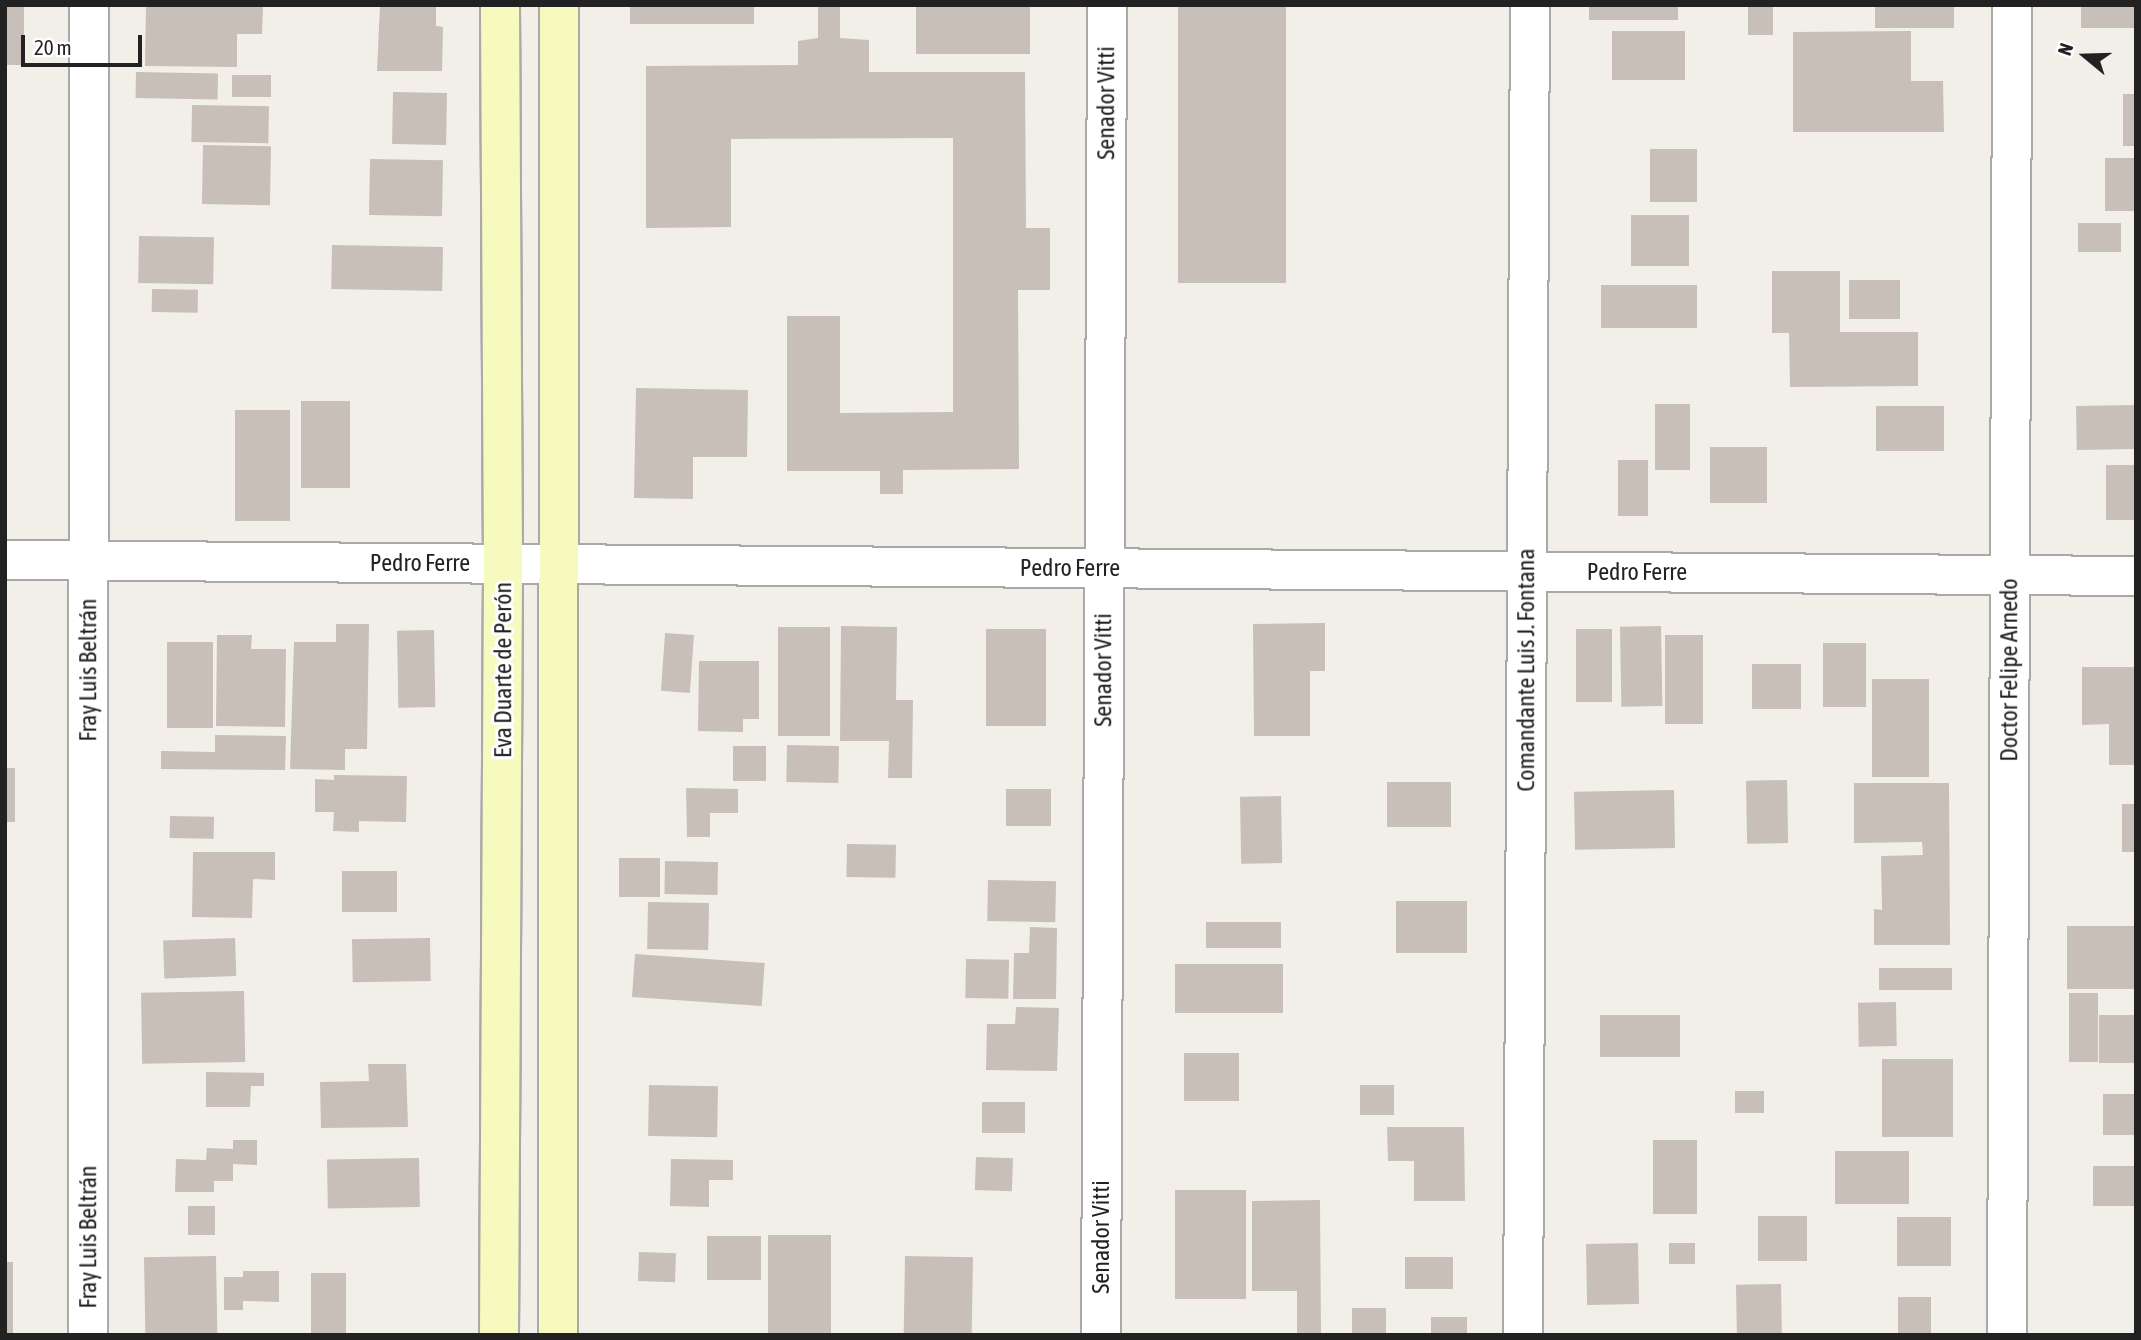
<!DOCTYPE html>
<html>
<head>
<meta charset="utf-8">
<style>
  body { margin:0 }
  #map { position:relative; width:2141px; height:1340px; overflow:hidden; background:#f2efe9; font-family:"Asap Condensed",sans-serif }
  div>[style] { position:absolute }
  .building>* { inset:0; background:#c7bfb8; transform-origin:0 0 }
  .roads { filter:drop-shadow(2px 0 #a9a9a9) drop-shadow(-2px 0 #a9a9a9) drop-shadow(0 2px #a9a9a9) drop-shadow(0 -2px #a9a9a9) }
  .street>* { height:38px; margin:-19px; padding:0 19px; transform-origin:19px; border-radius:19px; background:#fff }
  .secondary>* { height:38px; margin:-19px; padding:0 19px; transform-origin:19px; border-radius:19px; background:#f7fabf }
  span { translate:-50% -50%; white-space:nowrap; text-align:center; line-height:1.15; -webkit-text-stroke:6px #fff; paint-order:stroke }
  .street-label { font-size:24px; color:#222 }
  .frame { position:absolute; inset:0; border:7px solid #222; pointer-events:none }
  .north { position:absolute; left:2050px; top:21px; width:70px; height:70px; -webkit-text-stroke:5px #fff; paint-order:stroke; rotate:289deg; font-size:19px; font-weight:700; line-height:28px; text-align:center; color:#222 }
  .north::after { content:''; display:block; margin:auto; width:24px; height:32px; background:#222; clip-path:polygon(50% 0,100% 100%,50% 72%,0 100%) }
  .scale { position:absolute; left:21px; top:35px; width:121px; height:32px; box-sizing:border-box; border:4px solid #222; border-top:0; padding-left:9px; font-size:21px; line-height:24px; white-space:nowrap; color:#222; -webkit-text-stroke:5px #fff; paint-order:stroke }
</style>
</head>
<body>
<div id="map">
  <div class="building">
    <div style="left:5px;top:5px;width:19px;height:60px"></div>
    <div style="clip-path:polygon(146px 5px,263px 5px,262px 34px,237px 34px,237px 67px,145px 66px)"></div>
    <div style="clip-path:polygon(380px 5px,436px 6px,436px 26px,443px 27px,442px 71px,377px 71px)"></div>
    <div style="left:630px;top:5px;width:124px;height:19px"></div>
    <div style="clip-path:polygon(818px 5px,840px 5px,840px 38px,869px 40px,869px 72px,1025px 72px,1026px 228px,1050px 228px,1050px 290px,1018px 290px,1019px 469px,903px 470px,903px 494px,880px 494px,880px 471px,787px 471px,787px 316px,840px 316px,840px 413px,953px 412px,953px 138px,731px 139px,731px 227px,646px 228px,646px 66px,798px 65px,798px 41px,818px 38px)"></div>
    <div style="left:916px;top:5px;width:114px;height:49px"></div>
    <div style="left:1178px;top:5px;width:108px;height:278px"></div>
    <div style="left:1589px;top:5px;width:89px;height:15px"></div>
    <div style="left:1748px;top:5px;width:25px;height:30px"></div>
    <div style="left:1875px;top:5px;width:79px;height:23px"></div>
    <div style="left:2081px;top:5px;width:55px;height:23px"></div>
    <div style="left:1685px;top:31px;width:49px;height:73px;rotate:90deg"></div>
    <div style="clip-path:polygon(1911px 31px,1911px 81px,1943px 81px,1944px 132px,1793px 132px,1793px 32px)"></div>
    <div style="left:136px;top:72px;width:82px;height:26px;rotate:1deg"></div>
    <div style="left:232px;top:75px;width:39px;height:22px"></div>
    <div style="left:393px;top:92px;width:54px;height:52px;rotate:1deg"></div>
    <div style="left:2123px;top:94px;width:13px;height:52px"></div>
    <div style="left:192px;top:105px;width:77px;height:37px;rotate:1deg"></div>
    <div style="left:203px;top:145px;width:68px;height:59px;rotate:1deg"></div>
    <div style="left:1650px;top:149px;width:47px;height:53px"></div>
    <div style="left:2136px;top:158px;width:53px;height:31px;rotate:90deg"></div>
    <div style="left:370px;top:159px;width:73px;height:56px;rotate:1deg"></div>
    <div style="left:1631px;top:215px;width:58px;height:51px"></div>
    <div style="left:2078px;top:223px;width:43px;height:29px"></div>
    <div style="left:139px;top:236px;width:75px;height:47px;rotate:1deg"></div>
    <div style="left:332px;top:245px;width:111px;height:44px;rotate:1deg"></div>
    <div style="clip-path:polygon(1772px 271px,1840px 271px,1840px 332px,1918px 332px,1918px 386px,1790px 387px,1789px 333px,1772px 333px)"></div>
    <div style="left:1849px;top:280px;width:51px;height:39px"></div>
    <div style="left:1697px;top:285px;width:43px;height:96px;rotate:90deg"></div>
    <div style="left:152px;top:289px;width:46px;height:23px;rotate:1deg"></div>
    <div style="clip-path:polygon(636px 388px,748px 390px,747px 457px,693px 457px,693px 499px,634px 498px)"></div>
    <div style="left:301px;top:401px;width:49px;height:87px"></div>
    <div style="left:1655px;top:404px;width:35px;height:66px"></div>
    <div style="left:2134px;top:405px;width:44px;height:58px;rotate:89deg"></div>
    <div style="left:1944px;top:406px;width:45px;height:68px;rotate:90deg"></div>
    <div style="left:235px;top:410px;width:55px;height:111px"></div>
    <div style="left:1710px;top:447px;width:57px;height:56px"></div>
    <div style="left:1618px;top:460px;width:30px;height:56px"></div>
    <div style="left:2106px;top:465px;width:30px;height:55px"></div>
    <div style="clip-path:polygon(1325px 623px,1325px 671px,1310px 671px,1310px 736px,1254px 736px,1253px 624px)"></div>
    <div style="clip-path:polygon(336px 624px,369px 624px,367px 749px,345px 749px,345px 770px,290px 769px,294px 642px,336px 642px)"></div>
    <div style="clip-path:polygon(841px 626px,897px 627px,896px 700px,913px 700px,912px 778px,888px 778px,889px 741px,840px 741px)"></div>
    <div style="left:1661px;top:626px;width:80px;height:41px;rotate:89deg"></div>
    <div style="left:778px;top:627px;width:52px;height:109px"></div>
    <div style="left:986px;top:629px;width:60px;height:97px"></div>
    <div style="left:1612px;top:629px;width:73px;height:36px;rotate:90deg"></div>
    <div style="left:434px;top:630px;width:77px;height:37px;rotate:89deg"></div>
    <div style="left:665px;top:633px;width:29px;height:58px;rotate:4deg"></div>
    <div style="clip-path:polygon(217px 635px,252px 635px,251px 649px,286px 649px,285px 727px,216px 726px)"></div>
    <div style="left:1665px;top:635px;width:38px;height:89px"></div>
    <div style="left:167px;top:642px;width:46px;height:86px"></div>
    <div style="left:1823px;top:643px;width:43px;height:64px"></div>
    <div style="clip-path:polygon(699px 661px,759px 661px,759px 719px,743px 719px,743px 732px,698px 731px)"></div>
    <div style="left:1752px;top:664px;width:49px;height:45px"></div>
    <div style="clip-path:polygon(2082px 667px,2136px 667px,2136px 765px,2109px 765px,2109px 724px,2082px 725px)"></div>
    <div style="left:1872px;top:679px;width:57px;height:98px"></div>
    <div style="clip-path:polygon(215px 735px,286px 736px,285px 770px,161px 769px,161px 751px,215px 752px)"></div>
    <div style="left:787px;top:745px;width:52px;height:37px;rotate:1deg"></div>
    <div style="left:766px;top:746px;width:35px;height:33px;rotate:90deg"></div>
    <div style="left:5px;top:768px;width:10px;height:54px"></div>
    <div style="clip-path:polygon(334px 775px,407px 776px,406px 822px,359px 821px,359px 832px,333px 831px,334px 812px,315px 812px,315px 779px,334px 780px)"></div>
    <div style="left:1787px;top:780px;width:63px;height:41px;rotate:89deg"></div>
    <div style="left:1387px;top:782px;width:64px;height:45px"></div>
    <div style="clip-path:polygon(1854px 783px,1949px 783px,1950px 945px,1874px 945px,1874px 909px,1882px 910px,1881px 856px,1923px 855px,1922px 842px,1854px 843px)"></div>
    <div style="clip-path:polygon(686px 788px,738px 789px,738px 813px,710px 813px,710px 837px,687px 837px)"></div>
    <div style="left:1006px;top:789px;width:45px;height:37px"></div>
    <div style="left:1674px;top:790px;width:58px;height:100px;rotate:89deg"></div>
    <div style="left:1281px;top:796px;width:67px;height:41px;rotate:89deg"></div>
    <div style="left:2122px;top:804px;width:14px;height:48px"></div>
    <div style="left:170px;top:816px;width:44px;height:22px;rotate:1deg"></div>
    <div style="left:847px;top:844px;width:49px;height:33px;rotate:1deg"></div>
    <div style="clip-path:polygon(193px 852px,275px 852px,275px 880px,253px 879px,252px 918px,192px 917px)"></div>
    <div style="left:619px;top:858px;width:41px;height:39px"></div>
    <div style="left:665px;top:861px;width:53px;height:33px;rotate:1deg"></div>
    <div style="left:397px;top:871px;width:41px;height:55px;rotate:90deg"></div>
    <div style="left:988px;top:880px;width:68px;height:41px;rotate:1deg"></div>
    <div style="left:1396px;top:901px;width:71px;height:52px"></div>
    <div style="left:648px;top:902px;width:61px;height:47px;rotate:1deg"></div>
    <div style="left:1206px;top:922px;width:75px;height:26px"></div>
    <div style="left:2136px;top:926px;width:63px;height:69px;rotate:90deg"></div>
    <div style="clip-path:polygon(1030px 927px,1057px 928px,1056px 999px,1013px 999px,1014px 953px,1029px 953px)"></div>
    <div style="left:235px;top:938px;width:38px;height:72px;rotate:88deg"></div>
    <div style="left:430px;top:938px;width:43px;height:78px;rotate:89deg"></div>
    <div style="left:635px;top:954px;width:130px;height:43px;rotate:4deg"></div>
    <div style="left:966px;top:959px;width:43px;height:39px;rotate:1deg"></div>
    <div style="left:1175px;top:964px;width:108px;height:49px"></div>
    <div style="left:1952px;top:968px;width:22px;height:73px;rotate:90deg"></div>
    <div style="left:244px;top:991px;width:71px;height:103px;rotate:89deg"></div>
    <div style="left:2098px;top:993px;width:69px;height:29px;rotate:90deg"></div>
    <div style="left:1896px;top:1002px;width:44px;height:38px;rotate:89deg"></div>
    <div style="clip-path:polygon(1016px 1007px,1059px 1008px,1057px 1071px,986px 1070px,987px 1024px,1015px 1024px)"></div>
    <div style="left:1680px;top:1015px;width:42px;height:80px;rotate:90deg"></div>
    <div style="left:2099px;top:1015px;width:37px;height:48px"></div>
    <div style="left:1239px;top:1053px;width:48px;height:55px;rotate:90deg"></div>
    <div style="left:1953px;top:1059px;width:78px;height:71px;rotate:90deg"></div>
    <div style="clip-path:polygon(368px 1064px,406px 1064px,408px 1127px,321px 1128px,320px 1082px,369px 1081px)"></div>
    <div style="clip-path:polygon(206px 1072px,264px 1073px,264px 1086px,251px 1086px,250px 1107px,206px 1107px)"></div>
    <div style="left:649px;top:1085px;width:69px;height:51px;rotate:1deg"></div>
    <div style="left:1360px;top:1085px;width:34px;height:30px"></div>
    <div style="left:1735px;top:1091px;width:29px;height:22px"></div>
    <div style="left:2103px;top:1094px;width:33px;height:41px"></div>
    <div style="left:982px;top:1102px;width:43px;height:31px"></div>
    <div style="clip-path:polygon(1387px 1127px,1464px 1127px,1465px 1201px,1414px 1201px,1414px 1161px,1388px 1161px)"></div>
    <div style="clip-path:polygon(233px 1140px,257px 1140px,257px 1165px,233px 1164px,233px 1181px,214px 1181px,214px 1192px,175px 1192px,176px 1159px,206px 1160px,207px 1148px,233px 1149px)"></div>
    <div style="left:1697px;top:1140px;width:74px;height:44px;rotate:90deg"></div>
    <div style="left:1909px;top:1151px;width:53px;height:74px;rotate:90deg"></div>
    <div style="left:976px;top:1157px;width:37px;height:33px;rotate:2deg"></div>
    <div style="left:419px;top:1158px;width:49px;height:92px;rotate:89deg"></div>
    <div style="clip-path:polygon(671px 1159px,733px 1160px,733px 1180px,709px 1180px,709px 1207px,670px 1206px)"></div>
    <div style="left:2093px;top:1166px;width:43px;height:40px"></div>
    <div style="left:1246px;top:1190px;width:109px;height:71px;rotate:90deg"></div>
    <div style="clip-path:polygon(1320px 1200px,1321px 1335px,1297px 1335px,1297px 1291px,1252px 1291px,1252px 1201px)"></div>
    <div style="left:215px;top:1206px;width:29px;height:27px;rotate:90deg"></div>
    <div style="left:1758px;top:1216px;width:49px;height:45px"></div>
    <div style="left:1951px;top:1217px;width:49px;height:54px;rotate:90deg"></div>
    <div style="left:768px;top:1235px;width:63px;height:100px"></div>
    <div style="left:707px;top:1236px;width:54px;height:44px"></div>
    <div style="left:1638px;top:1243px;width:61px;height:52px;rotate:89deg"></div>
    <div style="left:1695px;top:1243px;width:21px;height:26px;rotate:90deg"></div>
    <div style="left:639px;top:1252px;width:37px;height:29px;rotate:2deg"></div>
    <div style="left:216px;top:1256px;width:79px;height:72px;rotate:89deg"></div>
    <div style="left:905px;top:1256px;width:68px;height:79px;rotate:1deg"></div>
    <div style="left:1405px;top:1257px;width:48px;height:32px"></div>
    <div style="left:5px;top:1262px;width:8px;height:73px"></div>
    <div style="clip-path:polygon(243px 1271px,279px 1271px,279px 1302px,243px 1301px,243px 1310px,224px 1310px,224px 1277px,243px 1277px)"></div>
    <div style="left:311px;top:1273px;width:35px;height:61px"></div>
    <div style="left:1781px;top:1284px;width:50px;height:45px;rotate:89deg"></div>
    <div style="left:1898px;top:1297px;width:33px;height:38px"></div>
    <div style="left:1352px;top:1308px;width:34px;height:27px"></div>
    <div style="left:1431px;top:1317px;width:36px;height:18px"></div>
  </div>
  <div class="roads">
    <div class="street">
      <div style="left:5px;top:560px;width:2131px;rotate:0.43deg"></div>
      <div style="left:88px;top:1335px;width:1330px;rotate:-89.96deg"></div>
      <div style="left:1101px;top:1335px;width:1330px;rotate:-89.74deg"></div>
      <div style="left:1523px;top:1335px;width:1330px;rotate:-89.7deg"></div>
      <div style="left:2007px;top:1335px;width:1330px;rotate:-89.78deg"></div>
    </div>
    <div class="secondary">
      <div style="left:499px;top:1335px;width:772px;rotate:-89.7deg"></div>
      <div style="left:503px;top:563px;width:558px;rotate:-90.31deg"></div>
      <div style="left:558px;top:1335px;width:1330px;rotate:-89.96deg"></div>
    </div>
  </div>
  <div class="street-label">
    <span style="left:1106px;top:103px;rotate:-90deg">Senador Vitti</span>
    <span style="left:420px;top:563px">Pedro Ferre</span>
    <span style="left:1070px;top:568px">Pedro Ferre</span>
    <span style="left:1637px;top:572px">Pedro Ferre</span>
    <span style="left:88px;top:670px;rotate:-90deg">Fray Luis Beltrán</span>
    <span style="left:503px;top:670px;rotate:-90deg">Eva Duarte de Perón</span>
    <span style="left:1103px;top:670px;rotate:-90deg">Senador Vitti</span>
    <span style="left:1526px;top:670px;rotate:-90deg">Comandante Luis J. Fontana</span>
    <span style="left:2009px;top:670px;rotate:-90deg">Doctor Felipe Arnedo</span>
    <span style="left:88px;top:1237px;rotate:-90deg">Fray Luis Beltrán</span>
    <span style="left:1101px;top:1237px;rotate:-90deg">Senador Vitti</span>
  </div>
  <div class="frame"></div>
  <div class="north">N</div>
  <div class="scale">20 m</div>
</div>
</body>
</html>
